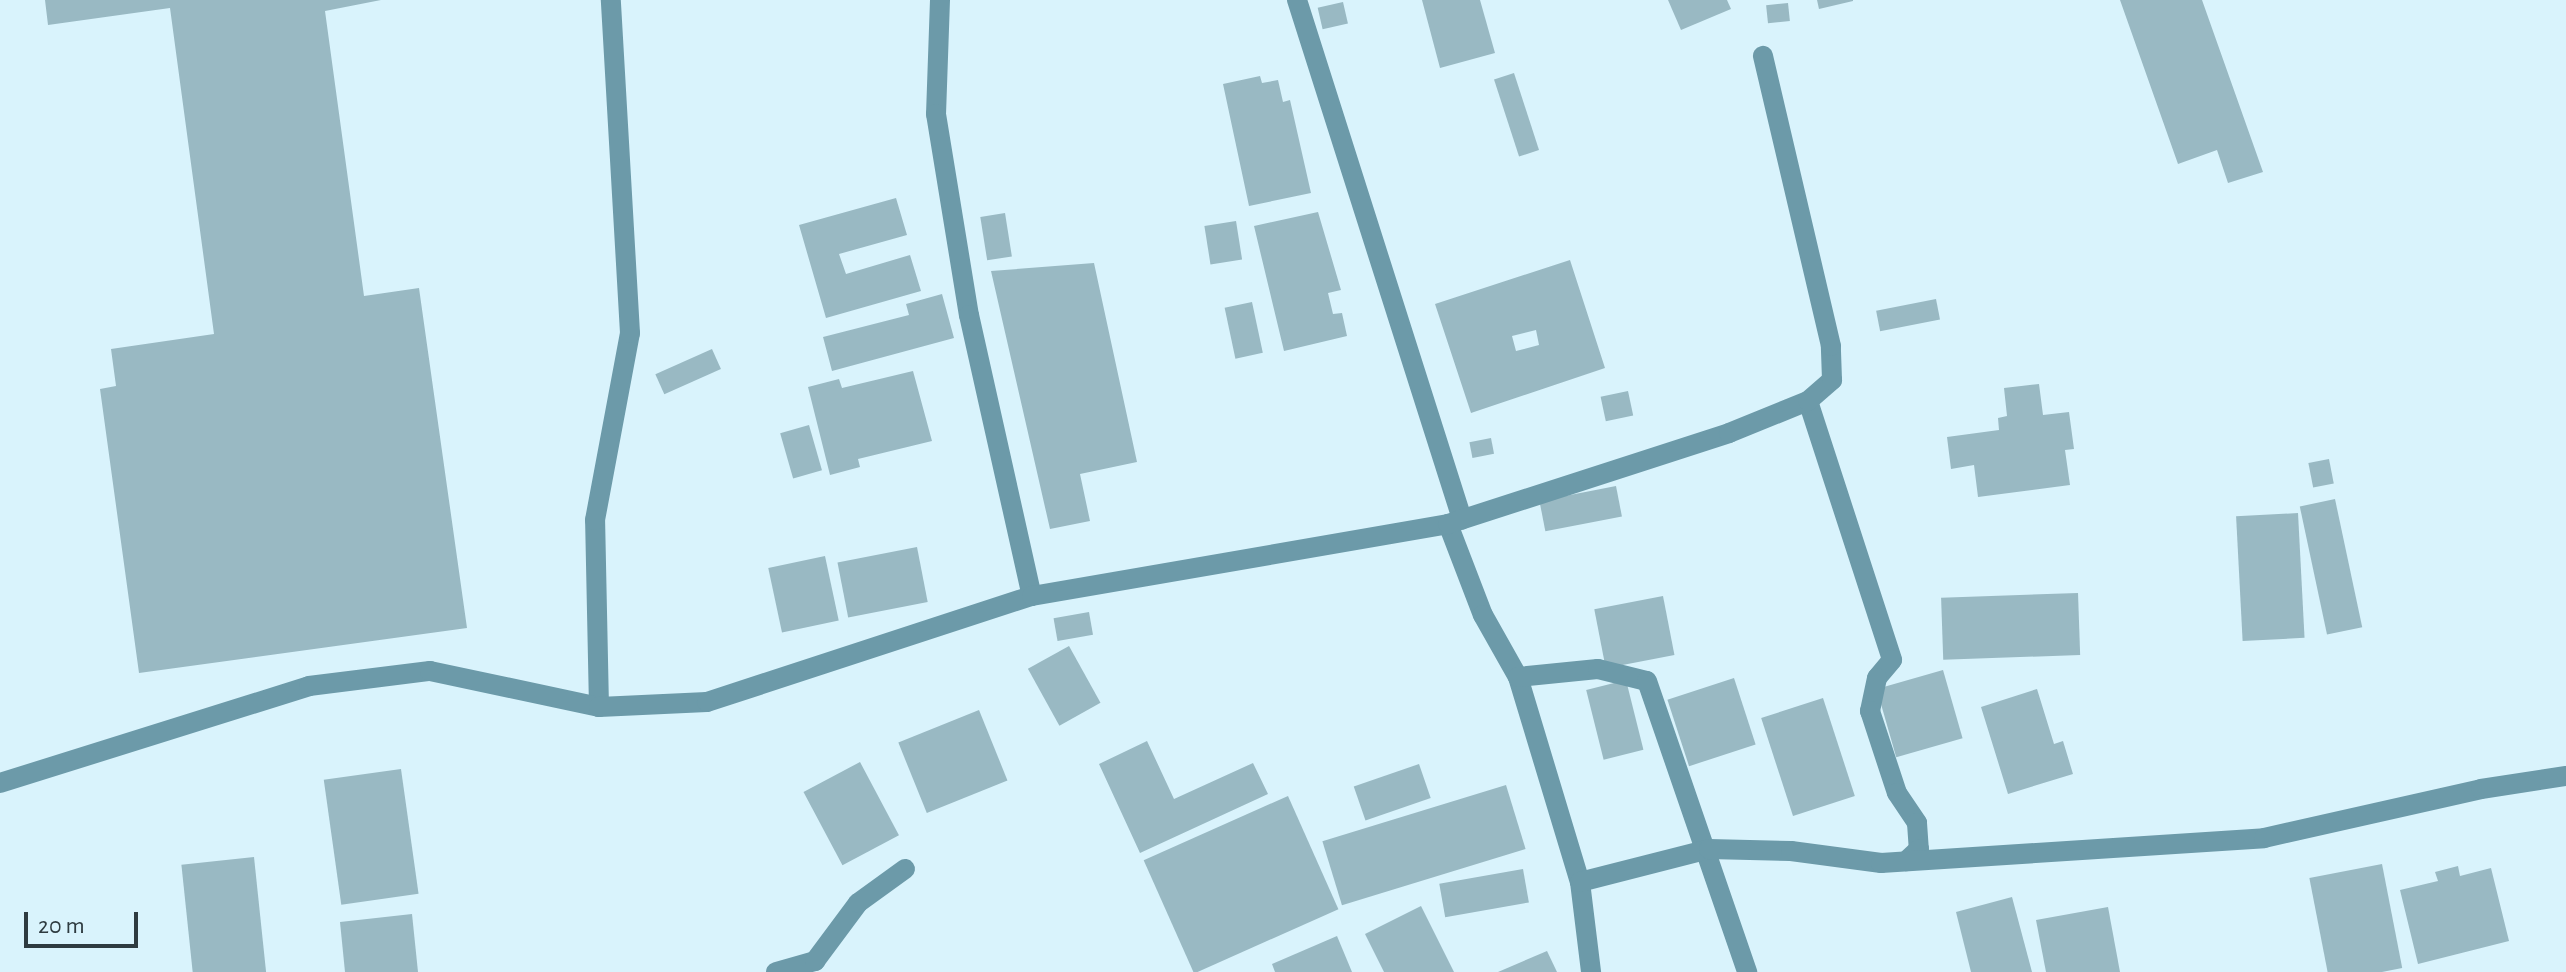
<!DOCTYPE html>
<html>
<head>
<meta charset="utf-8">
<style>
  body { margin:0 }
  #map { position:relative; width:2566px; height:972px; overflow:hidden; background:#d9f3fc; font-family:"Alegreya Sans",sans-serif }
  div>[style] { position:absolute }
  .building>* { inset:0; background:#99b9c3; transform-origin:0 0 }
  .minor>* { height:20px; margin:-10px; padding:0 10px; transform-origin:10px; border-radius:10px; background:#6c9aa9 }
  span { translate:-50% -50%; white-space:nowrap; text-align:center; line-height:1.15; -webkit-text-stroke:8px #d9f3fc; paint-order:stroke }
  .scale { position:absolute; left:24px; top:912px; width:114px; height:36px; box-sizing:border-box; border:4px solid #2e3b40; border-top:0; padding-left:10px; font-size:24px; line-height:28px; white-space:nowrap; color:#2e3b40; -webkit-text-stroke:6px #d9f3fc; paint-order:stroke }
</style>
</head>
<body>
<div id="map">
  <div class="building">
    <div style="clip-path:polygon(45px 0,381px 0,325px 11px,364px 296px,419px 288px,467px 628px,139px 673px,100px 389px,116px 386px,111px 349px,214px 334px,170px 8px,48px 25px)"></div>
    <div style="clip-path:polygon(1422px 0,1480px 0,1495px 53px,1440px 68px)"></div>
    <div style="clip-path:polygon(1668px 0,1727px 0,1731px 9px,1681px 30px)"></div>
    <div style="clip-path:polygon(1817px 0,1853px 0,1853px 1px,1819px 9px)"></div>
    <div style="clip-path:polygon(2120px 0,2202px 0,2263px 172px,2228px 183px,2217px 150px,2178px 164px)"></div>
    <div style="left:1343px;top:2px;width:22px;height:26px;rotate:77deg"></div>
    <div style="left:1788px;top:3px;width:18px;height:22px;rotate:84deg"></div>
    <div style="left:1514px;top:73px;width:81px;height:21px;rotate:72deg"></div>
    <div style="clip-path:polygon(1260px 76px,1262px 83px,1278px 80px,1283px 102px,1290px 100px,1311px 193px,1249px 206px,1223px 84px)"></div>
    <div style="clip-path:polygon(896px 198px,907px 235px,839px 254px,846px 274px,910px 255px,921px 291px,826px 318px,799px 225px)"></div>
    <div style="clip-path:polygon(1318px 212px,1341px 290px,1328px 293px,1333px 314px,1342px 313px,1347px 336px,1284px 351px,1254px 226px)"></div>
    <div style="left:1005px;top:213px;width:44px;height:25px;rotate:81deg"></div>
    <div style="left:1236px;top:221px;width:39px;height:32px;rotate:81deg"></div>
    <div style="clip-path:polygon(evenodd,1570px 260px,1605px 368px,1471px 413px,1435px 304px,1570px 260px,1536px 330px,1539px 345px,1516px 351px,1512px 336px,1536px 330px)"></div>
    <div style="clip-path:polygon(1094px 263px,1137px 462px,1080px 474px,1090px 521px,1050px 529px,991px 271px)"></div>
    <div style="clip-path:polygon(942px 294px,954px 338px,832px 371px,823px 337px,909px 315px,906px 304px)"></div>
    <div style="left:1936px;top:299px;width:21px;height:61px;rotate:79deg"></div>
    <div style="left:1252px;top:302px;width:52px;height:28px;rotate:78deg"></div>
    <div style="left:712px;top:349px;width:22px;height:62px;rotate:66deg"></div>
    <div style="clip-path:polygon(913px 371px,932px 441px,858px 459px,860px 467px,830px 475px,808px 387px,839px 379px,842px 388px)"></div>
    <div style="clip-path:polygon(2039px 384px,2043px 415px,2069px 412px,2074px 449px,2065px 450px,2070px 485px,1978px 497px,1974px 465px,1951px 469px,1947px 437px,1999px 430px,1998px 418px,2007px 416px,2004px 388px)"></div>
    <div style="left:1628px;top:391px;width:25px;height:28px;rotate:78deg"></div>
    <div style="left:809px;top:425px;width:47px;height:30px;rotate:74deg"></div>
    <div style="left:1491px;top:438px;width:16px;height:22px;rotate:79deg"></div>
    <div style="left:2329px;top:459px;width:25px;height:21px;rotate:79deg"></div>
    <div style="left:1616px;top:486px;width:31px;height:78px;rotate:79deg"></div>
    <div style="left:2335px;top:499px;width:131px;height:36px;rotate:78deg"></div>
    <div style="left:2298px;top:513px;width:125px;height:62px;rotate:87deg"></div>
    <div style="left:917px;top:547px;width:56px;height:81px;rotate:79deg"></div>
    <div style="left:825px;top:556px;width:66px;height:58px;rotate:78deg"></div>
    <div style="left:2078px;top:593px;width:62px;height:137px;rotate:88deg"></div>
    <div style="left:1663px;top:596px;width:60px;height:70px;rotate:79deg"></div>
    <div style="left:1089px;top:612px;width:23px;height:36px;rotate:80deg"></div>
    <div style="left:1069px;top:646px;width:65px;height:47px;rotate:61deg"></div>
    <div style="left:1943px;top:670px;width:71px;height:69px;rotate:74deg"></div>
    <div style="left:1734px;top:678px;width:70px;height:70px;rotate:72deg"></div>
    <div style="left:1626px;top:680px;width:72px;height:41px;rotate:76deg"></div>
    <div style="clip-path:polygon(2037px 689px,2054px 744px,2063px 741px,2073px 774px,2008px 794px,1981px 707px)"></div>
    <div style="left:1823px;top:698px;width:103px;height:65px;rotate:72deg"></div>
    <div style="left:979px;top:710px;width:76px;height:87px;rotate:68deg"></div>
    <div style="clip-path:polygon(1147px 741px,1174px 799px,1253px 763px,1268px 794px,1140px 853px,1099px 764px)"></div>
    <div style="left:860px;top:762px;width:83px;height:64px;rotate:62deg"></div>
    <div style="left:1419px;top:764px;width:36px;height:69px;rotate:71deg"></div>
    <div style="left:401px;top:769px;width:126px;height:78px;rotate:82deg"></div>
    <div style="left:1506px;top:785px;width:67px;height:192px;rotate:73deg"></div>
    <div style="left:1288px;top:796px;width:124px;height:158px;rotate:66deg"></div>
    <div style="left:254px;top:857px;width:116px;height:73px;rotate:84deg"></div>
    <div style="left:2382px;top:864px;width:106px;height:74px;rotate:79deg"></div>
    <div style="clip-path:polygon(2458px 866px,2460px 876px,2491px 868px,2509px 941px,2418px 964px,2400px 890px,2438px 881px,2435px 872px)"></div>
    <div style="left:1523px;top:869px;width:34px;height:85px;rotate:80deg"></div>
    <div style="clip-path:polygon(2012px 897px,2032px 972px,1971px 972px,1956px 912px)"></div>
    <div style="clip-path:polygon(1421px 906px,1454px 972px,1384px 972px,1365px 934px)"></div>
    <div style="clip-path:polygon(2108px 907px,2120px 972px,2046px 972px,2036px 920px)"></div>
    <div style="clip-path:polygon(412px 914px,418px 972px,345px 972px,340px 922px)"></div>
    <div style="clip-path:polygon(1337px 936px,1352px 972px,1275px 972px,1272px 964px)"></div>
    <div style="clip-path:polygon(1547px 951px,1557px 972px,1498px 972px)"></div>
  </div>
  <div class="minor">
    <div style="left:940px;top:0;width:114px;rotate:92deg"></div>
    <div style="left:936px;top:114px;width:204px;rotate:80.7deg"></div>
    <div style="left:969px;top:315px;width:288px;rotate:77.4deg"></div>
    <div style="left:1297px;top:0;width:545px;rotate:72.36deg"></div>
    <div style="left:1808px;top:401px;width:272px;rotate:72deg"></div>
    <div style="left:1892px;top:660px;width:23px;rotate:130deg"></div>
    <div style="left:1877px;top:678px;width:34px;rotate:102deg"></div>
    <div style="left:1870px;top:711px;width:86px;rotate:71.8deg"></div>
    <div style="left:1897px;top:793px;width:36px;rotate:56deg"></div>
    <div style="left:1917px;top:823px;width:26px;rotate:86deg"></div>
    <div style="left:1919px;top:849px;width:18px;rotate:137deg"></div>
    <div style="left:1448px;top:524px;width:97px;rotate:69deg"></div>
    <div style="left:1483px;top:615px;width:71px;rotate:60.6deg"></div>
    <div style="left:1518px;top:677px;width:214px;rotate:73.2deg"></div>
    <div style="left:1580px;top:882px;width:91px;rotate:83deg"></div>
    <div style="left:1518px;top:677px;width:80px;rotate:-5.7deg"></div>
    <div style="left:1598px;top:669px;width:50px;rotate:13.8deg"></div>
    <div style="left:1647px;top:681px;width:308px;rotate:71deg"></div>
    <div style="left:599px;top:707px;width:187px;rotate:-91.2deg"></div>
    <div style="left:595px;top:520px;width:190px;rotate:-79.4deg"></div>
    <div style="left:630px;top:333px;width:334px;rotate:-93.3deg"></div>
    <div style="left:0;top:783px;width:324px;rotate:-17.4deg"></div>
    <div style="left:309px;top:686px;width:122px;rotate:-7.1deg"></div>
    <div style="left:430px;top:671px;width:173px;rotate:12deg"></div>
    <div style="left:599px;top:707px;width:108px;rotate:-2.7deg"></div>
    <div style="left:707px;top:702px;width:342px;rotate:-18.1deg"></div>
    <div style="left:1032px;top:596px;width:422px;rotate:-9.8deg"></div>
    <div style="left:1448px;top:524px;width:295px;rotate:-17.9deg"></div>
    <div style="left:1729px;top:433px;width:85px;rotate:-22.1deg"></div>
    <div style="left:1808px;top:401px;width:32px;rotate:-41deg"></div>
    <div style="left:1832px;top:380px;width:34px;rotate:-92deg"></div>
    <div style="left:1831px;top:346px;width:298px;rotate:-103.2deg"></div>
    <div style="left:1580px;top:882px;width:133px;rotate:-14.3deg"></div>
    <div style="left:1709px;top:849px;width:82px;rotate:1.4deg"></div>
    <div style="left:1791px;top:851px;width:91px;rotate:7.6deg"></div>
    <div style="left:1881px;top:863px;width:384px;rotate:-3.7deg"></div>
    <div style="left:2264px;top:838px;width:222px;rotate:-12.7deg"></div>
    <div style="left:2481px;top:789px;width:86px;rotate:-8.7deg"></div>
    <div style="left:776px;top:972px;width:41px;rotate:-15.8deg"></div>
    <div style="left:815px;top:961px;width:72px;rotate:-53.4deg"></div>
    <div style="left:858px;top:903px;width:58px;rotate:-35.9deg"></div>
  </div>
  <div class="scale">20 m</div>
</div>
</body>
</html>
